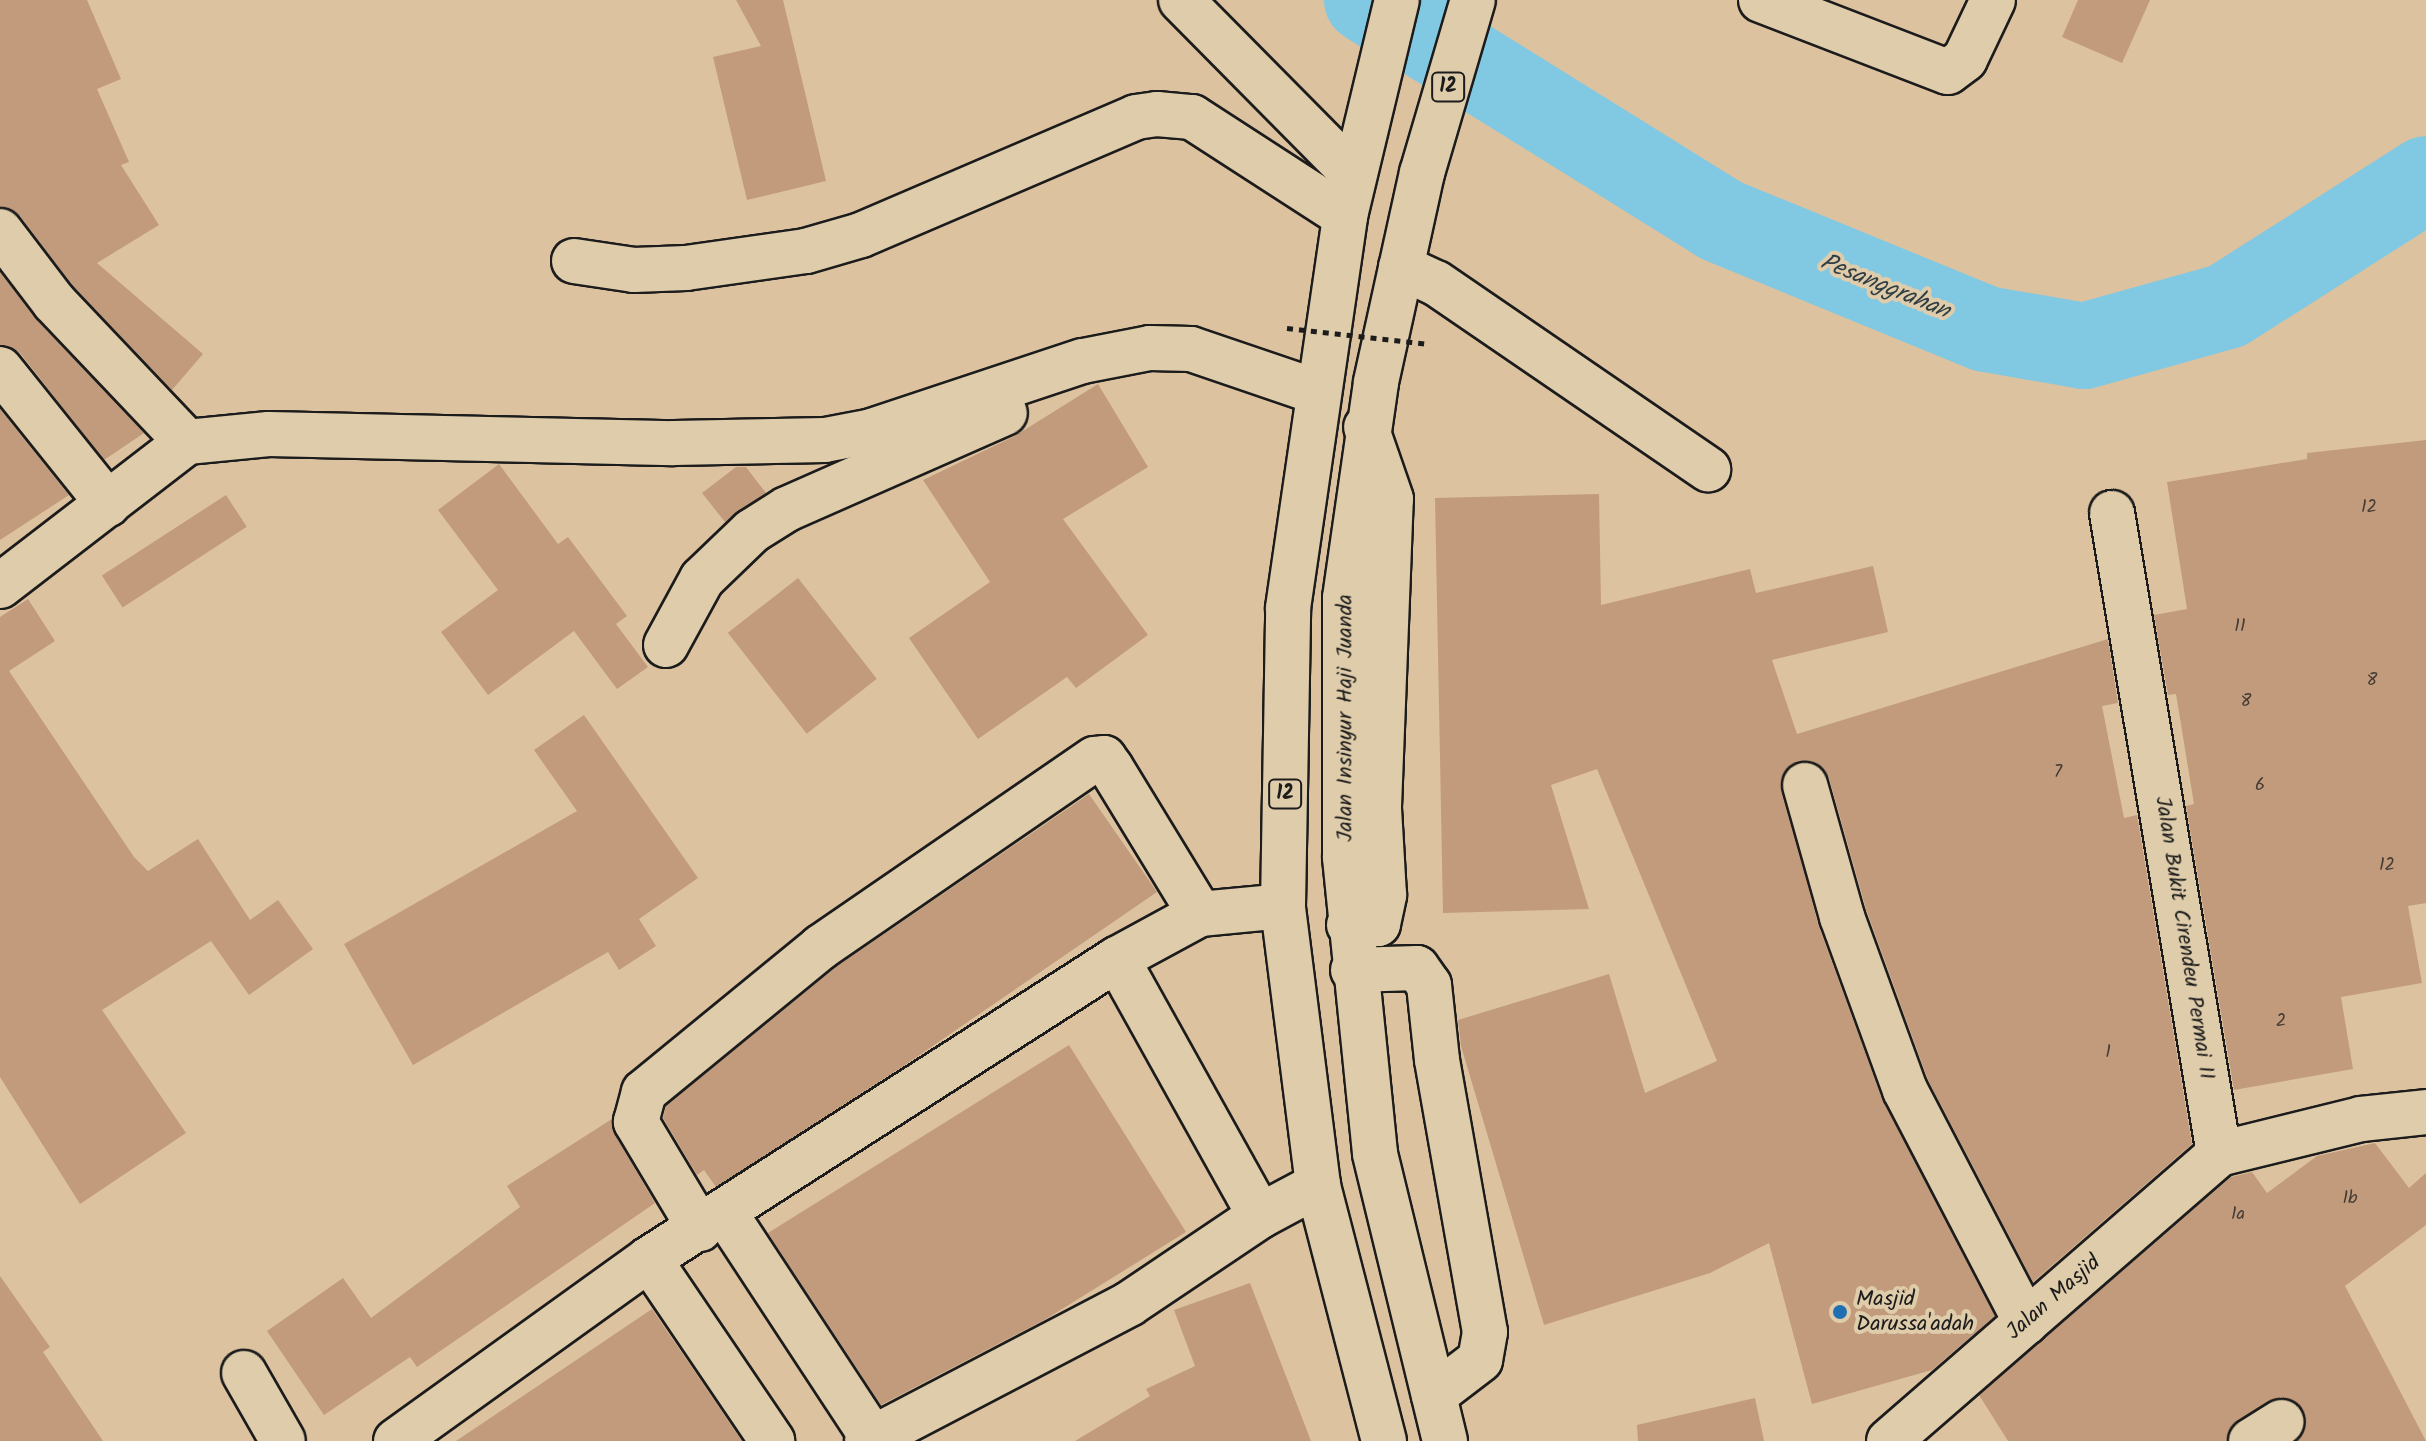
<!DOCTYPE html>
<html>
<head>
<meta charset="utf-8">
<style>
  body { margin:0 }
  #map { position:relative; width:2426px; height:1441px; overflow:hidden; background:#ddc2a0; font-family:Kalam,sans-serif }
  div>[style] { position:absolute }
  .river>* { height:86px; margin:-43px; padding:0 43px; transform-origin:43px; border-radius:43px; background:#81c8e2 }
  .building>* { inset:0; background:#c19b7c; transform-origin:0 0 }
  .roads { filter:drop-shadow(2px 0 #1c1c1c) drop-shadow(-2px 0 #1c1c1c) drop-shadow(0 2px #1c1c1c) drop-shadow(0 -2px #1c1c1c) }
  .minor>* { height:44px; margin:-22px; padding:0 22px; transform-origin:22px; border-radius:22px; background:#dfccaa }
  .highway>* { height:44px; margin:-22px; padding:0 22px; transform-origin:22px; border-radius:22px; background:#dfccaa }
  .path-bridge>* { height:5px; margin-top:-2.5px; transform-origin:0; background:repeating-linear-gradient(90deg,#1c1c1c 0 6px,transparent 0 12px) }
  .dots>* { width:22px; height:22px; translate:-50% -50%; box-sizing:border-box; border:4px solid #dfccaa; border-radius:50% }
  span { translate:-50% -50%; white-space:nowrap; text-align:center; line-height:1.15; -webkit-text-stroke:8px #dfccaa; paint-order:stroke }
  .number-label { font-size:18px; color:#453c34 }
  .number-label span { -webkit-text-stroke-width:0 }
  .shield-label span { padding:2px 6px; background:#dfccaa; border:2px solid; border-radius:6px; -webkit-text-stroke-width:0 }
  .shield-label { font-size:20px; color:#1c1c1c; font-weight:700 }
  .street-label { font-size:22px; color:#1c1c1c }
  .poi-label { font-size:22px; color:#1c1c1c }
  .left { translate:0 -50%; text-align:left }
  .water-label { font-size:24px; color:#303e44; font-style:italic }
</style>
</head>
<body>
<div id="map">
  <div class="river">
    <div style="left:1367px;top:0;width:416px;rotate:31.9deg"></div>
    <div style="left:1720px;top:220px;width:287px;rotate:22.3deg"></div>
    <div style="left:1986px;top:329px;width:99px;rotate:9.8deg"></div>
    <div style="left:2084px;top:346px;width:148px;rotate:-15.6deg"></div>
    <div style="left:2227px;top:306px;width:236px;rotate:-32.5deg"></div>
  </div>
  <div class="building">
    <div style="clip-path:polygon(0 0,87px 0,121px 79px,97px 89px,129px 162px,121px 165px,159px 225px,97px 263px,203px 354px,172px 390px,73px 286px,20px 216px,0 207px)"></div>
    <div style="clip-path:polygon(736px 0,783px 0,826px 181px,747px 200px,713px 57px,761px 46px)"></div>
    <div style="clip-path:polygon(2078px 0,2150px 0,2122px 63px,2062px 37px)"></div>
    <div style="clip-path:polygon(0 272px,36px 319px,144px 433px,104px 460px,20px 353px,0 345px)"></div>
    <div style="clip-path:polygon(1098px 384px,1148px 467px,1063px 519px,1148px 635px,1076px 688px,1067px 677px,978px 739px,909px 638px,990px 582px,923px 480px,1015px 436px)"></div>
    <div style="clip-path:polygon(0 409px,69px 495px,0 540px)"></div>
    <div style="clip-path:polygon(2426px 440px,2426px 903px,2408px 906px,2422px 983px,2341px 997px,2353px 1069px,2234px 1090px,2186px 806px,2194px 804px,2176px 694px,2168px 695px,2154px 615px,2187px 609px,2167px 482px,2307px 459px,2307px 453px)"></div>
    <div style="clip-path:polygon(499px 464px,558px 544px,568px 537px,627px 616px,616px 624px,648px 667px,617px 689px,574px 631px,488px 695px,441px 632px,498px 590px,438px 510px)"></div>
    <div style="clip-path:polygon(736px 467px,746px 467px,766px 493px,725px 522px,702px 493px)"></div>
    <div style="clip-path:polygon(1599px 494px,1601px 605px,1750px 569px,1756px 593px,1873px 566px,1888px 632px,1772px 660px,1797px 734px,2108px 639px,2118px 703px,2102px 706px,2124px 818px,2137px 815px,2192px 1144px,2033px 1282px,1928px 1080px,1866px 909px,1829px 778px,1812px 761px,1799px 761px,1781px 780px,1818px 924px,1882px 1099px,1995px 1316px,1932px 1370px,1812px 1404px,1769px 1243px,1710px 1273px,1544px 1325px,1461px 1046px,1458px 1020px,1609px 974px,1645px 1093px,1717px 1061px,1597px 769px,1551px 785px,1589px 909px,1443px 913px,1435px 498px)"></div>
    <div style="left:226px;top:495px;width:38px;height:148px;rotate:57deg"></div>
    <div style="left:798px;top:578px;width:128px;height:89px;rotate:52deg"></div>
    <div style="clip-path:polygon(28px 599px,55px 641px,9px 671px,134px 857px,148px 871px,198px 839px,250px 920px,278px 900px,313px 949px,249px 995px,211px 941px,102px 1010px,186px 1133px,80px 1204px,0 1077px,0 617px)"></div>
    <div style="clip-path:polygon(584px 715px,698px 878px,639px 919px,656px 946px,619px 970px,608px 952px,413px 1065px,344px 944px,577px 811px,534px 750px)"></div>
    <div style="clip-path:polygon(1089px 794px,1157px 892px,905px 1065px,716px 1187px,704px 1170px,697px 1175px,663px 1118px,666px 1106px,836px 967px)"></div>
    <div style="clip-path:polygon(1069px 1045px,1186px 1232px,1046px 1319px,881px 1405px,768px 1233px)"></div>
    <div style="clip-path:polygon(612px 1119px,615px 1135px,655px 1203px,417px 1367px,410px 1357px,324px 1415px,267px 1331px,343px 1278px,371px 1318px,520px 1207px,507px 1186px)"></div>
    <div style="clip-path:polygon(2375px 1143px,2409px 1188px,2426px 1173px,2426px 1225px,2345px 1286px,2426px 1441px,2296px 1441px,2306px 1422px,2302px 1409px,2281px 1397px,2238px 1420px,2226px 1441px,2008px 1441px,1979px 1395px,2231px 1177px,2252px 1172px,2267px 1193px,2317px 1156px)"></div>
    <div style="clip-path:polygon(0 1276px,50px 1347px,43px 1352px,103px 1441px,0 1441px)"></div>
    <div style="clip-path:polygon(1250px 1283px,1311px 1441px,1075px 1441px,1150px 1396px,1146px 1389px,1195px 1366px,1174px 1310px)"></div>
    <div style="clip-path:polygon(652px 1309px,742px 1441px,456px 1441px)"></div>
    <div style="clip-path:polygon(1755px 1398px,1764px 1441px,1638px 1441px,1637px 1425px)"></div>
  </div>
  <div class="roads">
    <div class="minor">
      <div style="left:1181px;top:0;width:245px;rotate:45.3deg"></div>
      <div style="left:1761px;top:0;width:200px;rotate:21.1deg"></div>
      <div style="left:1948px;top:72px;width:21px;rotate:-37deg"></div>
      <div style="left:1965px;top:59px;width:65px;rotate:-64.6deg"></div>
      <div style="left:0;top:231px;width:89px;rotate:52.7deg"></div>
      <div style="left:54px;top:302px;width:193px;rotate:46.5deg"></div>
      <div style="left:574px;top:261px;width:61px;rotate:8.5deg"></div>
      <div style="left:634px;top:270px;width:52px;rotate:-2.2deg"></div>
      <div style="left:686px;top:268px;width:121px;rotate:-8.1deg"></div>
      <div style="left:806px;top:251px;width:57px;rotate:-16.2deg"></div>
      <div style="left:861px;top:235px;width:299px;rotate:-23.2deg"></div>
      <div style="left:1136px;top:117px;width:21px;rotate:-8deg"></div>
      <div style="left:1157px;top:114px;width:35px;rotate:5deg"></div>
      <div style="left:1192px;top:117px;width:182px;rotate:32.9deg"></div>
      <div style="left:1401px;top:267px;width:38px;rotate:25deg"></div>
      <div style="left:1436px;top:283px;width:330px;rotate:34.4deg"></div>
      <div style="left:0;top:369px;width:173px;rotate:51.3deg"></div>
      <div style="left:2112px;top:513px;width:650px;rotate:80.52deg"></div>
      <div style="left:2219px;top:1154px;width:146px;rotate:-13.8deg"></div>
      <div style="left:2361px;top:1119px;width:65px;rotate:-6.1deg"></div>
      <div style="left:0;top:586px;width:236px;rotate:-37.6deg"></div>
      <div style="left:187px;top:442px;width:82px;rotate:-5.6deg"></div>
      <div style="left:269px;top:434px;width:405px;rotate:1.3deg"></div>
      <div style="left:674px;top:443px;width:151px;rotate:-1.1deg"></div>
      <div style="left:825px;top:440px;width:48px;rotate:-10.8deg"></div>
      <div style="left:872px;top:431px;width:222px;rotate:-18.4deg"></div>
      <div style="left:1083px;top:361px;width:68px;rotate:-11deg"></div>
      <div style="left:1150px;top:348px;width:41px;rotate:1.4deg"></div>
      <div style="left:1191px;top:349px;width:133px;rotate:18.8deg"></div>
      <div style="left:666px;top:645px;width:75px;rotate:-61.4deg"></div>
      <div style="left:702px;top:579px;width:69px;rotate:-43.8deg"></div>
      <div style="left:752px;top:531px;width:41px;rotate:-32.2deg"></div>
      <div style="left:787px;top:509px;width:238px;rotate:-23.8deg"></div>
      <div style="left:1805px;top:785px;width:137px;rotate:74.3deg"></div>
      <div style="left:1842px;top:917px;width:184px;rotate:70deg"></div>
      <div style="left:1905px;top:1090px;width:262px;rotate:62.5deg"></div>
      <div style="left:1349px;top:925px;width:29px;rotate:-2deg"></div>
      <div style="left:1378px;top:924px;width:30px;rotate:-78deg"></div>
      <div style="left:1384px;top:895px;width:88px;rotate:-93.3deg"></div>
      <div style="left:1379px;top:807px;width:308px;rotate:-87.8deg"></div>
      <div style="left:1391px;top:499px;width:76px;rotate:-109.1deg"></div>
      <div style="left:1117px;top:959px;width:294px;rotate:60.9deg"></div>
      <div style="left:1353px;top:970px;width:64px;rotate:-1.8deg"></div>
      <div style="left:1417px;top:968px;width:21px;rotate:55deg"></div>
      <div style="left:1429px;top:985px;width:75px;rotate:83.9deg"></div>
      <div style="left:1437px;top:1060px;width:276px;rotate:80deg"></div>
      <div style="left:1485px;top:1332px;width:28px;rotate:100deg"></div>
      <div style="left:1480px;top:1360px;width:58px;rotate:142.7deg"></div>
      <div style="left:725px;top:1213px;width:269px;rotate:56.7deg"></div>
      <div style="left:700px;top:1229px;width:125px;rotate:-120.9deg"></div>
      <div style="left:636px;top:1122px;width:31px;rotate:-75deg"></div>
      <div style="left:644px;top:1092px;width:229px;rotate:-39.3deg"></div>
      <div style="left:821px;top:947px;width:332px;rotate:-34.5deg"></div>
      <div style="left:1095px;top:759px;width:9px;rotate:-6deg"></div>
      <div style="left:1104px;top:758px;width:12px;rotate:55deg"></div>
      <div style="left:1111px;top:768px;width:171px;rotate:58.6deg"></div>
      <div style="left:649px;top:1259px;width:220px;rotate:55.9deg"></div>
      <div style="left:244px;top:1373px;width:78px;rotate:60.2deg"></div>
      <div style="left:396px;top:1441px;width:312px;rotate:-35.7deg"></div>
      <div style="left:649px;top:1259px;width:556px;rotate:-32.66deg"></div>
      <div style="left:1117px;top:959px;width:94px;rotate:-28.5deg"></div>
      <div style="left:1200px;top:914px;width:83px;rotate:-5.5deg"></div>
      <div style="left:867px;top:1441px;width:296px;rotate:-27.6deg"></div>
      <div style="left:1129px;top:1304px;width:158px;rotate:-33.9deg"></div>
      <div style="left:1260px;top:1216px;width:66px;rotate:-28.1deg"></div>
      <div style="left:1889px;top:1441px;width:437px;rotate:-41deg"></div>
      <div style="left:2251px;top:1441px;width:36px;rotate:-32deg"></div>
    </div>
    <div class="highway">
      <div style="left:1384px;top:1441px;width:264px;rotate:-104.5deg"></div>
      <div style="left:1318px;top:1185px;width:281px;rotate:-97.2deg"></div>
      <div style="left:1283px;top:906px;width:298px;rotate:-89deg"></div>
      <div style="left:1288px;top:608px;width:396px;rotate:-81.7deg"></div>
      <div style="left:1345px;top:216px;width:222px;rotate:-76.5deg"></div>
      <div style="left:1445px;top:1441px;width:296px;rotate:-103.7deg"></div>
      <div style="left:1375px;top:1153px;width:298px;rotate:-95.8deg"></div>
      <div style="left:1345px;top:857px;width:259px;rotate:-90deg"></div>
      <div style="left:1345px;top:598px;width:218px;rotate:-81.8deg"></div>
      <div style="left:1376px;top:382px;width:214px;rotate:-77.6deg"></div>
      <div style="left:1422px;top:173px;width:180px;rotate:-73.6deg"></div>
    </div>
  </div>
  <div class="path-bridge">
    <div style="left:1287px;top:328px;width:143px;rotate:6.4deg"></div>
  </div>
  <div class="dots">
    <div style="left:1840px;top:1312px;background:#1f6fb2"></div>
  </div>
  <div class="number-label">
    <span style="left:2369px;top:508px">12</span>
    <span style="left:2240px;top:627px">11</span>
    <span style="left:2372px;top:681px">8</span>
    <span style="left:2246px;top:702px">8</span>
    <span style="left:2058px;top:773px">7</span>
    <span style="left:2260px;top:786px">6</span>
    <span style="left:2387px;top:866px">12</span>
    <span style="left:2281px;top:1022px">2</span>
    <span style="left:2108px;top:1053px">1</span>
    <span style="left:2350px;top:1199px">1b</span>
    <span style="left:2238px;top:1215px">1a</span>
  </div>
  <div class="shield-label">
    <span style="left:1448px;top:87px">12</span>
    <span style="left:1285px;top:794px">12</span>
  </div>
  <div class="street-label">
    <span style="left:1346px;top:718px;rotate:-90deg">Jalan Insinyur Haji Juanda</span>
    <span style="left:2184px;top:938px;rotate:81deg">Jalan Bukit Cirendeu Permai II</span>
    <span style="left:2054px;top:1298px;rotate:-41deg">Jalan Masjid</span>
  </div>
  <div class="poi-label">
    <span class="left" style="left:1856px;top:1312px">Masjid<br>Darussa'adah</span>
  </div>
  <div class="water-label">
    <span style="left:1885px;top:287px;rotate:22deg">Pesanggrahan</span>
  </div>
</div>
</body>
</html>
